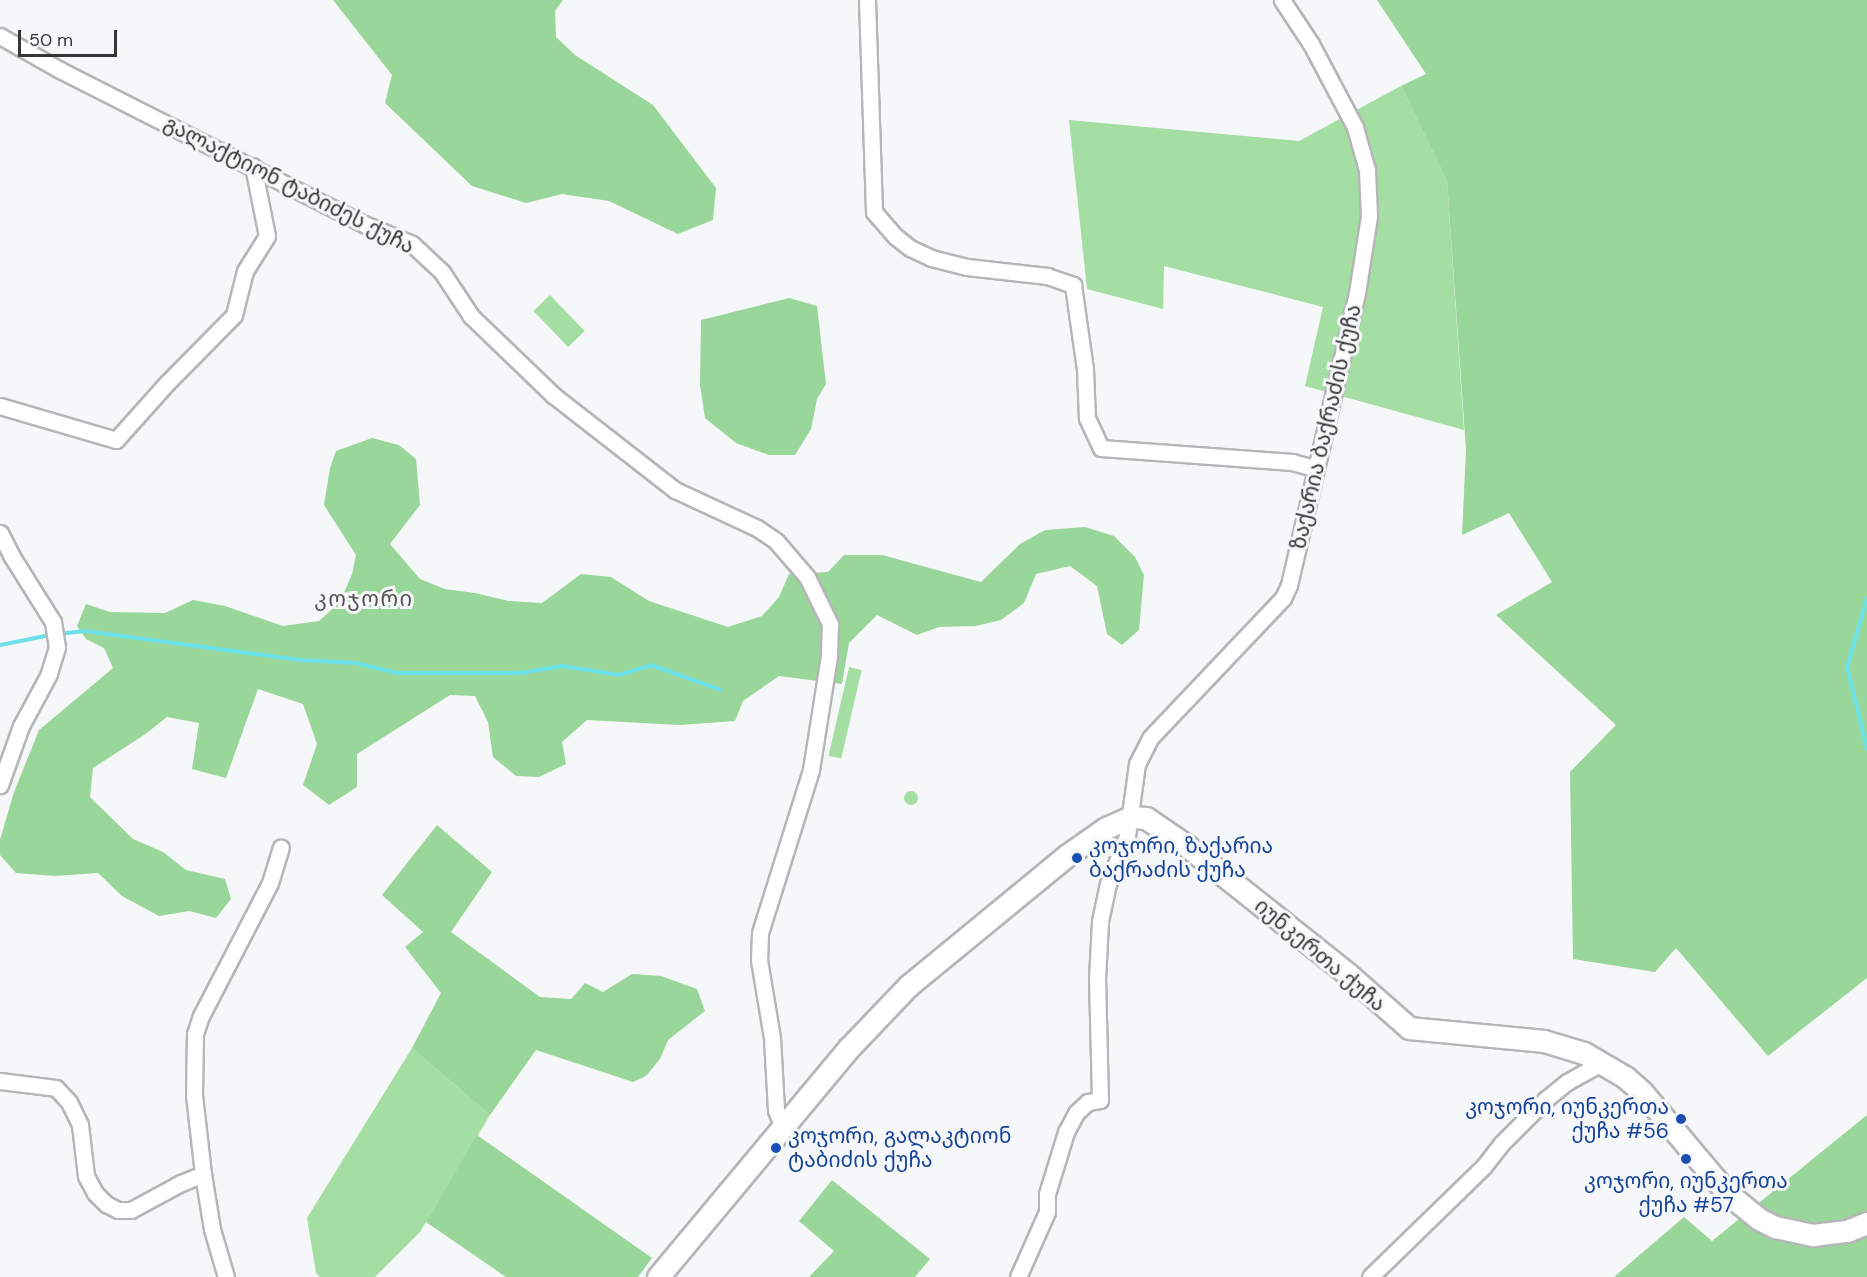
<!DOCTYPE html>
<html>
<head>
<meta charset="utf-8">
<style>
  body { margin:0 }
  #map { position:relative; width:1867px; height:1277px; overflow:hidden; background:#f6f7f8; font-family:"DM Sans","Noto Sans Georgian",sans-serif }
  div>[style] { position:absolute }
  .green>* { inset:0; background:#a4dea3; transform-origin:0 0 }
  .round { border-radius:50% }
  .forest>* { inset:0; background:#99d699 }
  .stream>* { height:4px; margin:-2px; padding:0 2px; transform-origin:2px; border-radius:2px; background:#6ce1e9 }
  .roads { filter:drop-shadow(2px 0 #b5b6b7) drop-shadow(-2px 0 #b5b6b7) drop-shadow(0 2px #b5b6b7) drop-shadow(0 -2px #b5b6b7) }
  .street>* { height:15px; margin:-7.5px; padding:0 7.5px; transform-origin:7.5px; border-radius:7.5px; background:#fff }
  .secondary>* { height:21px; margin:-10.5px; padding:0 10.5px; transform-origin:10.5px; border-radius:10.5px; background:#fff }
  .dots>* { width:16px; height:16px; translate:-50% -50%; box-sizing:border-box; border:3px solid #f6f7f8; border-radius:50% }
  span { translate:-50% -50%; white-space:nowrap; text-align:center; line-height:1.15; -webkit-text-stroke:6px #f6f7f8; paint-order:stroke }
  .street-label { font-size:21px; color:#363637 }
  .transit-label { font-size:21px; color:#164399 }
  .left { translate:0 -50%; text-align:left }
  .right { translate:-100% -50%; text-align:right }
  .neighbourhood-label { font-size:22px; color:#555657; letter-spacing:1.5px }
  .scale { position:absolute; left:18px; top:30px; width:99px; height:27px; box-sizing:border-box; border:3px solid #363637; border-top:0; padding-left:8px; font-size:18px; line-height:21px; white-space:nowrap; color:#363637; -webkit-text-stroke:4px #f6f7f8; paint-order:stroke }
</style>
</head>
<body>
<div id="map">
  <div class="green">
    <div style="clip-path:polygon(1401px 86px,1447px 181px,1464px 430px,1305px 386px,1323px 307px,1164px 266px,1163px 309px,1087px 289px,1069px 120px,1299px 141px)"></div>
    <div style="left:550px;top:295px;width:50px;height:23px;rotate:46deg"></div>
    <div style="left:849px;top:667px;width:13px;height:91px;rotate:13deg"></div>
    <div class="round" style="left:904px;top:791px;width:14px;height:14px"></div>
    <div style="clip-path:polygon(412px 1048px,490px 1115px,420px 1232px,375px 1277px,320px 1277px,316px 1273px,307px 1218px)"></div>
  </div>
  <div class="forest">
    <div style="clip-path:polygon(333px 0,563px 0,555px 11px,556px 37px,575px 55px,653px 105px,716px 188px,713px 220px,678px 234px,609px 201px,562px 194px,526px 203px,472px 186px,385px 103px,392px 75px)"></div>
    <div style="clip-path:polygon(1377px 0,1867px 0,1867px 978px,1768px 1056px,1676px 948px,1655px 972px,1573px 959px,1570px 772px,1616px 725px,1496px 615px,1552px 582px,1509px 513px,1462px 535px,1466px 450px,1447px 181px,1401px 86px,1426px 74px)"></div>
    <div style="clip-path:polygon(789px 298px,817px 306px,826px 384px,817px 399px,811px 429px,795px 455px,769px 455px,736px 443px,705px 418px,700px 385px,701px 320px)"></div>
    <div style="clip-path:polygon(372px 438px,399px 445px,416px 459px,420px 505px,390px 544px,420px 579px,445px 589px,475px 593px,509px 601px,542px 603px,581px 574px,611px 577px,649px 601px,728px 627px,762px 616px,779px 597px,789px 574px,828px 572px,844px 555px,882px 555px,981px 582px,1020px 544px,1045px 530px,1085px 527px,1114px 536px,1135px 557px,1144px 575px,1139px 630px,1122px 645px,1107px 634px,1097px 586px,1070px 566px,1036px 574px,1024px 603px,1001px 620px,976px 626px,939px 627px,917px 635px,877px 615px,849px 643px,842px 684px,779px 676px,743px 701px,735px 721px,679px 725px,587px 720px,562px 742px,566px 764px,539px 777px,516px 776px,493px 757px,488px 722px,475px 696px,450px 695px,357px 754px,357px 787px,329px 805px,303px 785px,317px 744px,303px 704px,258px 689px,226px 778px,192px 769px,199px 723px,167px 717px,144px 735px,93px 768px,90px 797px,133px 839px,163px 852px,186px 870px,225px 879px,231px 899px,216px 918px,189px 911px,159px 916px,122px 896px,98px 873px,55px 876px,16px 873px,0 855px,0 840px,14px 792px,39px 730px,113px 668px,104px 648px,86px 639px,77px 626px,86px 604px,110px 612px,165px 613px,193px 600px,225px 606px,283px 626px,319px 621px,340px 602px,352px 574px,356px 555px,324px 505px,330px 468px,336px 451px)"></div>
    <div style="clip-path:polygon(437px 825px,492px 872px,451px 932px,540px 997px,571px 999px,585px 983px,603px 992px,632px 974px,661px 976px,697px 989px,705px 1011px,668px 1040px,660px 1059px,646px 1076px,633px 1082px,536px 1050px,490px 1115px,412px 1048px,441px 993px,405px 947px,423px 932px,382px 895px)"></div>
    <div style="clip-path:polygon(1867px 1115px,1867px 1277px,1614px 1277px,1684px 1217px,1712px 1241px)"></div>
    <div style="clip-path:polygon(477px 1135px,652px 1258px,638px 1277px,506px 1277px,426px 1222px)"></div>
    <div style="clip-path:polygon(832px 1180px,930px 1259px,915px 1277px,809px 1277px,834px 1251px,799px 1221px)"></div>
  </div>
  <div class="stream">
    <div style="left:1867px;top:598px;width:72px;rotate:106.2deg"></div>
    <div style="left:1847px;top:667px;width:84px;rotate:76.3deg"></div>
    <div style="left:57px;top:634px;width:28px;rotate:-6deg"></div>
    <div style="left:85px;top:631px;width:217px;rotate:7.7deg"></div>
    <div style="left:300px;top:660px;width:56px;rotate:3.1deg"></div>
    <div style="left:356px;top:663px;width:41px;rotate:14deg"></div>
    <div style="left:396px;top:673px;width:124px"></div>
    <div style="left:520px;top:673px;width:43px;rotate:-9.5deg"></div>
    <div style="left:562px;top:666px;width:58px;rotate:9deg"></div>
    <div style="left:619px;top:675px;width:34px;rotate:-17deg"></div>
    <div style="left:651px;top:665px;width:74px;rotate:19.7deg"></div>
    <div style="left:0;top:645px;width:51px;rotate:-11.3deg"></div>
  </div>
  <div class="roads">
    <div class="street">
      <div style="left:867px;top:0;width:212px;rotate:88.1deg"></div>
      <div style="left:874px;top:212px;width:33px;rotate:49deg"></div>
      <div style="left:896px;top:237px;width:18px;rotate:38deg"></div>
      <div style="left:910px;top:248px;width:23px;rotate:25deg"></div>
      <div style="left:931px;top:258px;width:37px;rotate:14deg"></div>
      <div style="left:967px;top:267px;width:81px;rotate:6.4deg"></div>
      <div style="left:1047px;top:276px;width:28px;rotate:19deg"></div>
      <div style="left:1073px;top:285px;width:85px;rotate:81.9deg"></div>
      <div style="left:1085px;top:369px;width:49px;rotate:87.7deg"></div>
      <div style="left:1087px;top:418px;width:33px;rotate:65deg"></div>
      <div style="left:1101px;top:448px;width:192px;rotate:4.2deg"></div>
      <div style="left:1292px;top:462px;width:24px;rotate:15deg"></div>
      <div style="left:0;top:36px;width:69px;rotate:29.5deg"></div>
      <div style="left:60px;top:70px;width:341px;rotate:26.9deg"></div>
      <div style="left:364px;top:224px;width:52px;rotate:22.6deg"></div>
      <div style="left:412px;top:244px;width:41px;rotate:43deg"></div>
      <div style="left:442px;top:272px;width:53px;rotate:56.6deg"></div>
      <div style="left:471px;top:316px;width:114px;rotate:43.9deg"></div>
      <div style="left:553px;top:395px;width:155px;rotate:37.9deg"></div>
      <div style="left:675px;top:490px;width:90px;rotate:24.9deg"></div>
      <div style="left:757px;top:528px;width:23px;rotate:34deg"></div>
      <div style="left:776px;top:541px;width:48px;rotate:49.3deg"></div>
      <div style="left:807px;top:577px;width:52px;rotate:63.9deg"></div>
      <div style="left:830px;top:624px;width:32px;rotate:92deg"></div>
      <div style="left:829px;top:656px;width:115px;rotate:99deg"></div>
      <div style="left:811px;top:770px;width:171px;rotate:107.4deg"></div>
      <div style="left:760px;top:933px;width:27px;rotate:92deg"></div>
      <div style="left:759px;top:960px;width:79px;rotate:80.5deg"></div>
      <div style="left:772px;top:1038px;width:72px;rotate:86.8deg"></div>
      <div style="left:776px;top:1110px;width:17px;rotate:69deg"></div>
      <div style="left:0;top:406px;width:121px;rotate:16.3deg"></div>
      <div style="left:116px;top:440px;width:75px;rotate:-48.2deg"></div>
      <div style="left:166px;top:384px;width:97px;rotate:-45.4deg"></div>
      <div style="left:234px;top:315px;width:45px;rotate:-76deg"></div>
      <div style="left:245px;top:271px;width:41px;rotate:-57.8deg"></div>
      <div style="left:267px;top:236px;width:71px;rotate:-101.3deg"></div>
      <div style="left:0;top:533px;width:25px;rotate:63deg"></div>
      <div style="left:11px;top:555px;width:79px;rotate:57.9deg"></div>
      <div style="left:53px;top:622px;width:25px;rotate:81deg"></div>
      <div style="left:57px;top:647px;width:28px;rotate:107deg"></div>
      <div style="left:49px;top:674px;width:59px;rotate:118.3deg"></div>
      <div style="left:21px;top:726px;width:63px;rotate:109.6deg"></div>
      <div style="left:0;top:1081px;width:56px;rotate:7.1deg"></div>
      <div style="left:56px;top:1088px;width:19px;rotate:47deg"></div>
      <div style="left:69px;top:1102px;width:25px;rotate:64deg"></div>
      <div style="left:80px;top:1125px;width:51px;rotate:83.3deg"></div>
      <div style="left:86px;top:1176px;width:19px;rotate:62deg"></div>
      <div style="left:95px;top:1193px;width:16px;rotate:45deg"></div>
      <div style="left:106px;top:1204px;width:13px;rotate:27deg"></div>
      <div style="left:118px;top:1210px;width:13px"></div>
      <div style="left:131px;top:1210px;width:57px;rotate:-28.4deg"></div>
      <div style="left:181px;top:1183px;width:24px;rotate:-22deg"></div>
      <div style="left:226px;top:1277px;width:50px;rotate:-106.3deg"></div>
      <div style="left:212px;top:1229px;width:56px;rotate:-99.3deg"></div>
      <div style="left:203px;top:1174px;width:80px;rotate:-96.5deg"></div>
      <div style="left:194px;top:1095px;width:61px;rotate:-89.1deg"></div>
      <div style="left:195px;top:1034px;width:19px;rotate:-72deg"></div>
      <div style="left:201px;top:1016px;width:150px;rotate:-62.6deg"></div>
      <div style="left:270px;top:883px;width:37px;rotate:-73deg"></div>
      <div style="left:1018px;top:1277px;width:71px;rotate:-66deg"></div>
      <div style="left:1047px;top:1212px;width:18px;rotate:-90deg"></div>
      <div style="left:1047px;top:1194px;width:65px;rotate:-73deg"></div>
      <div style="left:1066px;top:1132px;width:21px;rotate:-62deg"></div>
      <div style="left:1076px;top:1113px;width:16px;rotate:-43deg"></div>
      <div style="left:1088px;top:1102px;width:12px;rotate:-9deg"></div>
      <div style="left:1100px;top:1100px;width:121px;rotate:-91.4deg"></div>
      <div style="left:1097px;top:979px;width:58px;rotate:-87deg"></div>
      <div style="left:1100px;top:921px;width:38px;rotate:-78deg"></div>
      <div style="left:1108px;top:884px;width:52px;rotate:-68.4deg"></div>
      <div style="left:1127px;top:836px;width:73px;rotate:-82.1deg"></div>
      <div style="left:1137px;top:764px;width:30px;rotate:-63deg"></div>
      <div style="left:1151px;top:737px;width:192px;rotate:-46.5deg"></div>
      <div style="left:1283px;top:598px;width:14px;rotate:-65deg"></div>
      <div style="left:1289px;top:585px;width:300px;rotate:-76.9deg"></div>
      <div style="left:1357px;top:293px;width:78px;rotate:-81.1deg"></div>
      <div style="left:1369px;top:216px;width:46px;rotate:-92.5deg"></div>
      <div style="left:1367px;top:170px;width:45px;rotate:-105.6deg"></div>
      <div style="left:1355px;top:127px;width:94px;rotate:-117.9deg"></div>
      <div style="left:1311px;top:44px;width:53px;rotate:-123.4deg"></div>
      <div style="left:1370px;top:1277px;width:159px;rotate:-44.2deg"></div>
      <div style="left:1484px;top:1166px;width:29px;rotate:-52deg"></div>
      <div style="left:1502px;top:1143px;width:62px;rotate:-45deg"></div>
      <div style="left:1546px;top:1099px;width:27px;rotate:-39deg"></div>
      <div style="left:1567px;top:1082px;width:39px;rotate:-29deg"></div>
    </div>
    <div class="secondary">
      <div style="left:658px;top:1277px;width:298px;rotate:-50.2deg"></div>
      <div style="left:849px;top:1048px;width:86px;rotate:-46.4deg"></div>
      <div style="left:908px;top:986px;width:205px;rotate:-39.4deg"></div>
      <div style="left:1066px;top:856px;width:49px;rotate:-35deg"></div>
      <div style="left:1106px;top:828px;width:27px;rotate:-24deg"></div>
      <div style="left:1131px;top:817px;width:15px;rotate:4deg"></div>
      <div style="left:1146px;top:818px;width:50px;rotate:34.3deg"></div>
      <div style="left:1187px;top:846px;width:206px;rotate:38.5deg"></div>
      <div style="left:1348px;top:974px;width:81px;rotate:41.5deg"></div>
      <div style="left:1409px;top:1028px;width:136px;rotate:5.5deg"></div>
      <div style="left:1544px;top:1041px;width:42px;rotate:16.7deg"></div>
      <div style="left:1584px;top:1053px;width:48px;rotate:30.3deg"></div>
      <div style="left:1625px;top:1077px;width:23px;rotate:41deg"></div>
      <div style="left:1642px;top:1092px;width:132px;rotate:49.9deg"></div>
      <div style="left:1727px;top:1193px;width:41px;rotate:39.1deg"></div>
      <div style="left:1759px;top:1219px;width:18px;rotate:27deg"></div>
      <div style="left:1775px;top:1227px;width:39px;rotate:12deg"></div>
      <div style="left:1813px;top:1235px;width:34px;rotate:-7deg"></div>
      <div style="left:1847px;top:1231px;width:22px;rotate:-22deg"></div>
    </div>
  </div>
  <div class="dots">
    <div style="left:1077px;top:858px;background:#1a4fb4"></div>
    <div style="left:1681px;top:1119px;background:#1a4fb4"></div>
    <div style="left:776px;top:1148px;background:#1a4fb4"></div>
    <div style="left:1686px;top:1159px;background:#1a4fb4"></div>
  </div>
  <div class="street-label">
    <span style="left:289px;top:185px;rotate:27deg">გალაქტიონ ტაბიძეს ქუჩა</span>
    <span style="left:1326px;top:427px;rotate:-77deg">ზაქარია ბაქრაძის ქუჩა</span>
    <span style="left:1320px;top:955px;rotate:40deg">იუნკერთა ქუჩა</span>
  </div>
  <div class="transit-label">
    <span class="left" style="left:1089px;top:858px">კოჯორი, ზაქარია<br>ბაქრაძის ქუჩა</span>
    <span class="right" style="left:1669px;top:1119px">კოჯორი, იუნკერთა<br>ქუჩა #56</span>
    <span class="left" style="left:788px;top:1148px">კოჯორი, გალაკტიონ<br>ტაბიძის ქუჩა</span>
    <span style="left:1686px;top:1193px">კოჯორი, იუნკერთა<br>ქუჩა #57</span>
  </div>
  <div class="neighbourhood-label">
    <span style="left:364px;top:599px">კოჯორი</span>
  </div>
  <div class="scale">50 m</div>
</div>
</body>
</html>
